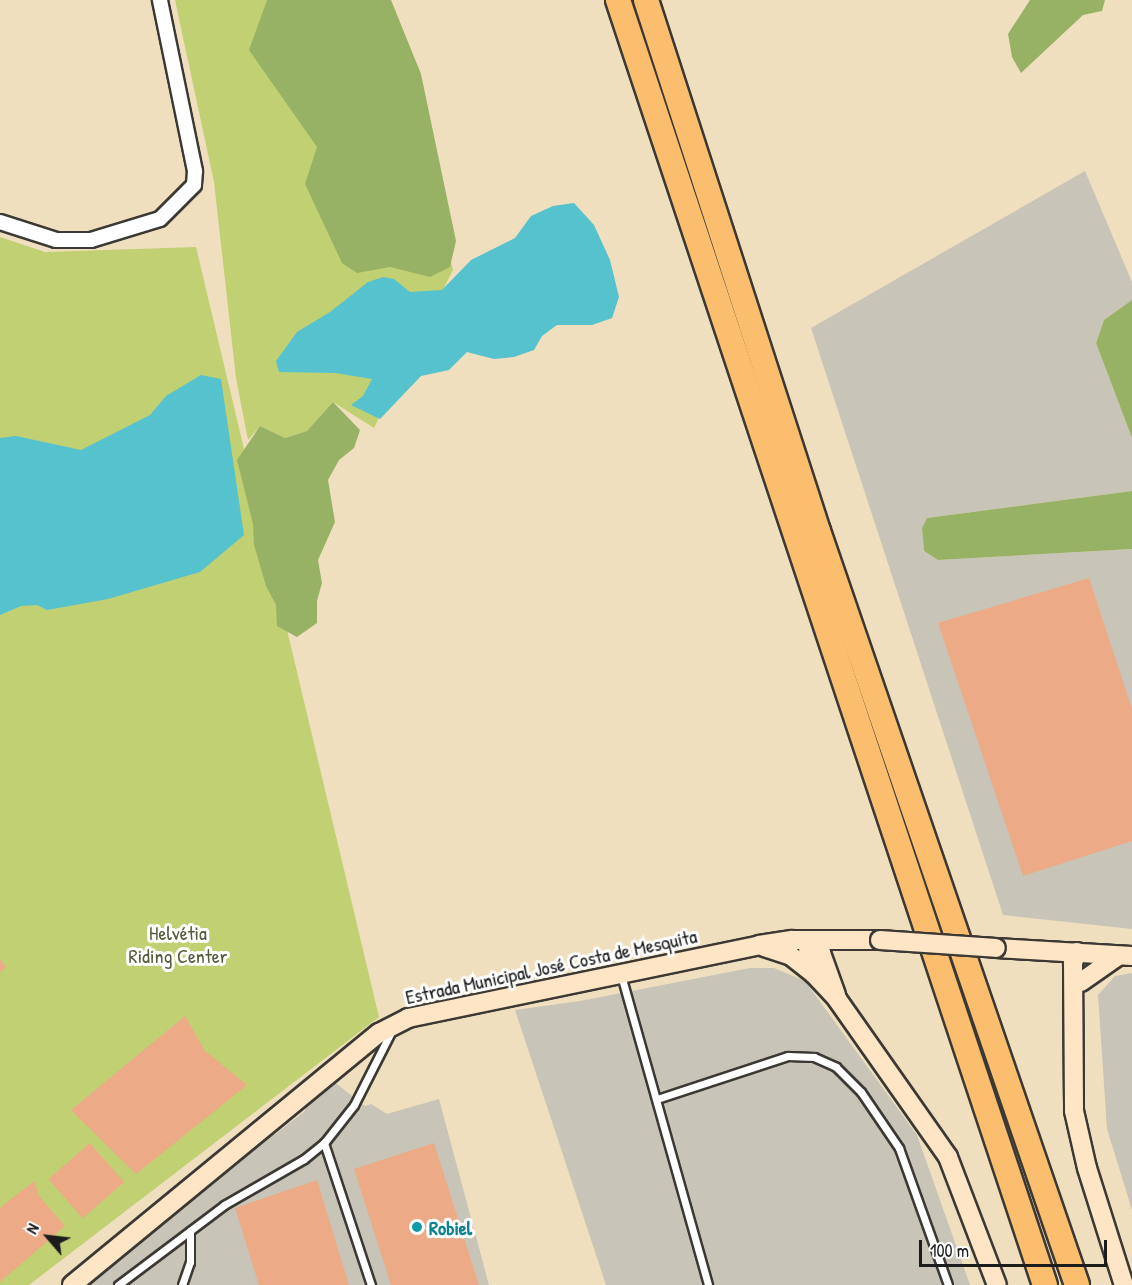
<!DOCTYPE html>
<html>
<head>
<meta charset="utf-8">
<style>
  body { margin:0 }
  #map { position:relative; width:1132px; height:1285px; overflow:hidden; background:#efdfbe; font-family:"Patrick Hand",sans-serif }
  div>[style] { position:absolute }
  .industrial>* { inset:0; background:#c9c4b8 }
  .green>* { inset:0; background:#c0d073 }
  .forest>* { inset:0; background:#98b265 }
  .water>* { inset:0; background:#55c2ce }
  .building>* { inset:0; background:#ecaa86; transform-origin:0 0 }
  .roads { filter:drop-shadow(2px 0 #3c3934) drop-shadow(-2px 0 #3c3934) drop-shadow(0 2px #3c3934) drop-shadow(0 -2px #3c3934) }
  .service>* { height:7px; margin:-3.5px; padding:0 3.5px; transform-origin:3.5px; border-radius:3.5px; background:#fff }
  .minor>* { height:14px; margin:-7px; padding:0 7px; transform-origin:7px; border-radius:7px; background:#fff }
  .secondary>* { height:18px; margin:-9px; padding:0 9px; transform-origin:9px; border-radius:9px; background:#fde5c5 }
  .motorway>* { height:24px; margin:-12px; padding:0 12px; transform-origin:12px; border-radius:12px; background:#fbbe6e }
  .bridges { filter:drop-shadow(2px 0 #3c3934) drop-shadow(-2px 0 #3c3934) drop-shadow(0 2px #3c3934) drop-shadow(0 -2px #3c3934) }
  .secondary-bridge>* { height:18px; margin:-9px; padding:0 9px; transform-origin:9px; border-radius:9px; background:#fde5c5 }
  .dots>* { width:16px; height:16px; translate:-50% -50%; box-sizing:border-box; border:3px solid #fff; border-radius:50% }
  span { translate:-50% -50%; white-space:nowrap; text-align:center; line-height:1.15; -webkit-text-stroke:6px #fff; paint-order:stroke }
  .park-label { font-size:20px; color:#555b3a }
  .street-label { font-size:20px; color:#1c1c1c }
  .culture-label { font-size:20px; color:#0d838f; font-weight:700 }
  .left { translate:0 -50%; text-align:left }
  .north { position:absolute; left:18px; top:1207px; width:60px; height:60px; -webkit-text-stroke:4px #fff; paint-order:stroke; rotate:298deg; font-size:16px; font-weight:700; line-height:24px; text-align:center; color:#1c1c1c }
  .north::after { content:''; display:block; margin:auto; width:21px; height:27px; background:#1c1c1c; clip-path:polygon(50% 0,100% 100%,50% 72%,0 100%) }
  .scale { position:absolute; left:919px; top:1240px; width:188px; height:27px; box-sizing:border-box; border:3px solid #1c1c1c; border-top:0; padding-left:8px; font-size:18px; line-height:21px; white-space:nowrap; color:#1c1c1c; -webkit-text-stroke:4px #fff; paint-order:stroke }
</style>
</head>
<body>
<div id="map">
  <div class="industrial">
    <div style="clip-path:polygon(1085px 171px,1132px 282px,1132px 300px,1104px 320px,1096px 343px,1132px 438px,1132px 491px,927px 518px,922px 528px,924px 551px,938px 560px,1132px 549px,1132px 929px,1003px 915px,811px 328px)"></div>
    <div style="clip-path:polygon(750px 968px,774px 968px,805px 981px,917px 1135px,970px 1285px,606px 1285px,515px 1010px,580px 1001px)"></div>
    <div style="clip-path:polygon(1132px 973px,1132px 1210px,1107px 1129px,1098px 995px,1115px 976px)"></div>
    <div style="clip-path:polygon(333px 1081px,365px 1106px,371px 1104px,387px 1114px,439px 1099px,489px 1285px,82px 1285px,268px 1134px,274px 1135px,305px 1111px,306px 1103px)"></div>
  </div>
  <div class="green">
    <div style="clip-path:polygon(175px 0,388px 0,453px 270px,374px 428px,333px 402px,307px 431px,285px 438px,260px 426px,248px 440px,236px 378px,214px 182px)"></div>
    <div style="clip-path:polygon(0 237px,45px 252px,196px 247px,379px 1017px,29px 1285px,0 1285px)"></div>
  </div>
  <div class="forest">
    <div style="clip-path:polygon(267px 0,391px 0,421px 74px,456px 241px,450px 267px,430px 277px,390px 267px,357px 273px,342px 263px,305px 184px,317px 147px,249px 50px)"></div>
    <div style="clip-path:polygon(1030px 0,1105px 0,1102px 11px,1083px 15px,1021px 73px,1012px 57px,1008px 34px)"></div>
    <div style="clip-path:polygon(1132px 300px,1132px 438px,1096px 343px,1104px 320px)"></div>
    <div style="clip-path:polygon(333px 402px,360px 430px,354px 448px,339px 460px,328px 480px,335px 522px,318px 560px,322px 583px,317px 601px,317px 623px,297px 637px,277px 626px,276px 605px,266px 586px,254px 545px,253px 524px,237px 460px,260px 426px,285px 438px,307px 431px)"></div>
    <div style="clip-path:polygon(1132px 491px,1132px 549px,938px 560px,924px 551px,922px 528px,927px 518px)"></div>
  </div>
  <div class="water">
    <div style="clip-path:polygon(574px 203px,594px 225px,610px 260px,619px 297px,612px 318px,592px 325px,557px 325px,542px 336px,534px 350px,514px 357px,494px 359px,467px 352px,449px 370px,421px 376px,380px 419px,351px 405px,363px 396px,372px 379px,335px 373px,279px 372px,276px 361px,297px 332px,330px 312px,368px 282px,383px 277px,394px 279px,410px 292px,442px 290px,471px 260px,515px 238px,531px 216px,553px 206px)"></div>
    <div style="clip-path:polygon(201px 375px,221px 379px,244px 535px,200px 572px,108px 599px,47px 610px,37px 605px,21px 606px,0 615px,0 438px,16px 436px,81px 450px,150px 415px,166px 396px)"></div>
  </div>
  <div class="building">
    <div style="clip-path:polygon(1089px 578px,1132px 709px,1132px 841px,1023px 876px,938px 623px)"></div>
    <div style="clip-path:polygon(0 959px,6px 967px,0 972px)"></div>
    <div style="clip-path:polygon(185px 1016px,205px 1051px,247px 1085px,136px 1174px,71px 1110px)"></div>
    <div style="left:90px;top:1143px;width:52px;height:55px;rotate:49deg"></div>
    <div style="clip-path:polygon(434px 1143px,479px 1285px,391px 1285px,354px 1169px)"></div>
    <div style="clip-path:polygon(317px 1180px,349px 1285px,259px 1285px,235px 1208px)"></div>
    <div style="clip-path:polygon(34px 1181px,39px 1196px,65px 1226px,0 1282px,0 1208px)"></div>
  </div>
  <div class="roads">
    <div class="service">
      <div style="left:621px;top:975px;width:322px;rotate:74.3deg"></div>
      <div style="left:657px;top:1099px;width:138px;rotate:-18.2deg"></div>
      <div style="left:788px;top:1056px;width:26px;rotate:2deg"></div>
      <div style="left:814px;top:1057px;width:24px;rotate:24deg"></div>
      <div style="left:836px;top:1067px;width:35px;rotate:45deg"></div>
      <div style="left:861px;top:1092px;width:68px;rotate:55.8deg"></div>
      <div style="left:899px;top:1148px;width:145px;rotate:70.3deg"></div>
      <div style="left:324px;top:1143px;width:150px;rotate:71.7deg"></div>
      <div style="left:118px;top:1285px;width:133px;rotate:-37deg"></div>
      <div style="left:224px;top:1205px;width:92px;rotate:-29.9deg"></div>
      <div style="left:304px;top:1159px;width:26px;rotate:-39deg"></div>
      <div style="left:324px;top:1143px;width:48px;rotate:-51.7deg"></div>
      <div style="left:354px;top:1105px;width:82px;rotate:-63.1deg"></div>
      <div style="left:182px;top:1285px;width:24px;rotate:-71deg"></div>
      <div style="left:190px;top:1262px;width:31px;rotate:-90deg"></div>
    </div>
    <div class="minor">
      <div style="left:0;top:222px;width:59px;rotate:17.8deg"></div>
      <div style="left:56px;top:240px;width:35px"></div>
      <div style="left:91px;top:240px;width:72px;rotate:-16.9deg"></div>
      <div style="left:160px;top:219px;width:48px;rotate:-45deg"></div>
      <div style="left:194px;top:185px;width:14px;rotate:-86deg"></div>
      <div style="left:195px;top:171px;width:175px;rotate:-101.6deg"></div>
    </div>
    <div class="secondary">
      <div style="left:809px;top:940px;width:15px;rotate:94deg"></div>
      <div style="left:808px;top:955px;width:20px;rotate:72deg"></div>
      <div style="left:814px;top:974px;width:34px;rotate:47deg"></div>
      <div style="left:837px;top:999px;width:193px;rotate:54.9deg"></div>
      <div style="left:948px;top:1157px;width:137px;rotate:69.1deg"></div>
      <div style="left:809px;top:940px;width:18px;rotate:47deg"></div>
      <div style="left:821px;top:953px;width:45px;rotate:70.3deg"></div>
      <div style="left:764px;top:947px;width:28px;rotate:18deg"></div>
      <div style="left:791px;top:956px;width:29px;rotate:38deg"></div>
      <div style="left:996px;top:948px;width:136px;rotate:3.4deg"></div>
      <div style="left:1077px;top:952px;width:12px;rotate:110deg"></div>
      <div style="left:1073px;top:963px;width:148px;rotate:89.6deg"></div>
      <div style="left:1074px;top:1111px;width:58px;rotate:77.2deg"></div>
      <div style="left:1087px;top:1168px;width:123px;rotate:72.5deg"></div>
      <div style="left:1081px;top:982px;width:45px;rotate:-35.1deg"></div>
      <div style="left:72px;top:1285px;width:397px;rotate:-39.4deg"></div>
      <div style="left:379px;top:1033px;width:33px;rotate:-27deg"></div>
      <div style="left:408px;top:1018px;width:359px;rotate:-11.7deg"></div>
      <div style="left:759px;top:945px;width:33px;rotate:-9deg"></div>
      <div style="left:792px;top:940px;width:88px"></div>
    </div>
    <div class="motorway">
      <div style="left:618px;top:0;width:1354px;rotate:71.62deg"></div>
      <div style="left:646px;top:0;width:558px;rotate:72.05deg"></div>
      <div style="left:818px;top:531px;width:797px;rotate:71.04deg"></div>
    </div>
  </div>
  <div class="bridges">
    <div class="secondary-bridge">
      <div style="left:880px;top:940px;width:116px;rotate:3.9deg"></div>
    </div>
  </div>
  <div class="dots">
    <div style="left:417px;top:1227px;background:#0f9aa8"></div>
  </div>
  <div class="park-label">
    <span style="left:178px;top:944px">Helvétia<br>Riding Center</span>
  </div>
  <div class="street-label">
    <span style="left:551px;top:966px;rotate:-12deg">Estrada Municipal José Costa de Mesquita</span>
  </div>
  <div class="culture-label">
    <span class="left" style="left:429px;top:1227px">Robiel</span>
  </div>
  <div class="north">N</div>
  <div class="scale">100 m</div>
</div>
</body>
</html>
